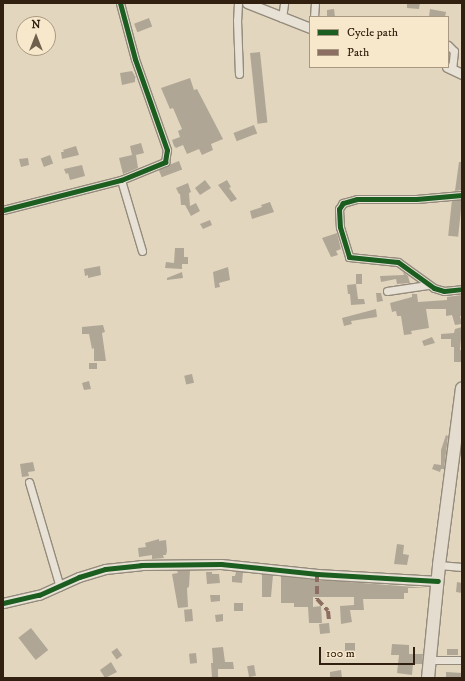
<!DOCTYPE html>
<html>
<head>
<meta charset="utf-8">
<style>
  body { margin:0 }
  #map { position:relative; width:465px; height:681px; overflow:hidden; background:#e3d6bf; font-family:"IM FELL DW Pica",serif }
  div>[style] { position:absolute }
  .building>* { inset:0; background:#afa695; transform-origin:0 0 }
  .roads { filter:drop-shadow(1px 0 #948b7c) drop-shadow(-1px 0 #948b7c) drop-shadow(0 1px #948b7c) drop-shadow(0 -1px #948b7c) }
  .minor>* { height:7px; margin:-3.5px; padding:0 3.5px; transform-origin:3.5px; border-radius:3.5px; background:#e8e2d6 }
  .tertiary>* { height:9px; margin:-4.5px; padding:0 4.5px; transform-origin:4.5px; border-radius:4.5px; background:#e8e2d6 }
  .trunk>* { height:12px; margin:-6px; padding:0 6px; transform-origin:6px; border-radius:6px; background:#e4ddcf }
  .quiet>* { height:4px; margin-top:-2px; transform-origin:0; background:repeating-linear-gradient(90deg,#8d6e63 0 8px,transparent 0 12px) }
  .cycleway>* { height:5px; margin:-2.5px; padding:0 2.5px; transform-origin:2.5px; border-radius:2.5px; background:#1b5e20 }
  span { translate:-50% -50%; white-space:nowrap; text-align:center; line-height:1.15; -webkit-text-stroke:3.5px #f7e8cc; paint-order:stroke }
  .frame { position:absolute; inset:0; border:4px solid #312010; pointer-events:none }
  .legend { position:absolute; left:309px; top:16px; width:140px; height:52px; box-sizing:border-box; background:#f7e8cc; border:1px solid #a89881; margin:0; padding:5px 7px; list-style:none; font-size:12px; color:#312010 }
  .legend li { display:flex; align-items:center; gap:8px; height:20px }
  .legend b { width:20px; border:1px solid #a89881 }
  .north { position:absolute; left:16px; top:16px; width:40px; height:40px; box-sizing:border-box; background:#f7e8cc; border:1px solid #a89881; border-radius:50%; rotate:0deg; font-size:11px; font-weight:700; line-height:16px; text-align:center; color:#312010 }
  .north::after { content:''; display:block; margin:auto; width:14px; height:18px; background:#6f604d; clip-path:polygon(50% 0,100% 100%,50% 72%,0 100%) }
  .scale { position:absolute; left:319px; top:647px; width:96px; height:18px; box-sizing:border-box; border:2px solid #312010; border-top:0; padding-left:5px; font-size:12px; line-height:14px; white-space:nowrap; color:#312010; -webkit-text-stroke:3px #f7e8cc; paint-order:stroke }
</style>
</head>
<body>
<div id="map">
  <div class="building">
    <div style="clip-path:polygon(407px 3px,420px 3px,419px 9px,407px 8px)"></div>
    <div style="clip-path:polygon(334px 9px,335px 17px,327px 17px,327px 10px)"></div>
    <div style="clip-path:polygon(430px 9px,446px 12px,445px 17px,429px 17px)"></div>
    <div style="clip-path:polygon(36px 18px,37px 24px,27px 24px,26px 19px)"></div>
    <div style="left:149px;top:18px;width:9px;height:16px;rotate:69deg"></div>
    <div style="left:260px;top:52px;width:71px;height:10px;rotate:84deg"></div>
    <div style="clip-path:polygon(132px 71px,136px 78px,135px 78px,135px 82px,122px 85px,120px 73px)"></div>
    <div style="clip-path:polygon(190px 78px,194px 90px,197px 89px,223px 139px,211px 144px,213px 150px,202px 155px,199px 149px,187px 154px,183px 145px,176px 148px,174px 146px,172px 140px,180px 137px,178px 131px,182px 129px,173px 108px,170px 109px,161px 88px)"></div>
    <div style="left:254px;top:125px;width:9px;height:22px;rotate:69deg"></div>
    <div style="clip-path:polygon(141px 143px,144px 153px,136px 155px,138px 168px,123px 174px,119px 158px,132px 155px,130px 146px)"></div>
    <div style="clip-path:polygon(76px 146px,79px 155px,62px 159px,61px 152px,64px 152px,63px 150px)"></div>
    <div style="left:50px;top:155px;width:9px;height:10px;rotate:69deg"></div>
    <div style="clip-path:polygon(28px 158px,29px 165px,21px 167px,19px 159px)"></div>
    <div style="left:179px;top:161px;width:9px;height:22px;rotate:69deg"></div>
    <div style="clip-path:polygon(459px 162px,462px 162px,462px 190px,455px 191px)"></div>
    <div style="clip-path:polygon(82px 165px,85px 176px,70px 180px,68px 173px,66px 174px,64px 169px)"></div>
    <div style="clip-path:polygon(205px 180px,211px 188px,200px 195px,195px 188px)"></div>
    <div style="clip-path:polygon(227px 180px,231px 187px,229px 188px,237px 199px,231px 202px,218px 185px)"></div>
    <div style="clip-path:polygon(188px 183px,191px 192px,189px 193px,190px 206px,196px 203px,200px 211px,191px 216px,185px 205px,181px 205px,180px 194px,179px 194px,176px 188px)"></div>
    <div style="left:462px;top:200px;width:37px;height:10px;rotate:96deg"></div>
    <div style="clip-path:polygon(270px 202px,274px 212px,252px 219px,250px 211px,262px 207px,261px 205px)"></div>
    <div style="clip-path:polygon(210px 220px,212px 225px,203px 229px,200px 224px)"></div>
    <div style="clip-path:polygon(337px 233px,341px 249px,336px 251px,338px 255px,331px 257px,322px 238px)"></div>
    <div style="clip-path:polygon(175px 248px,184px 248px,184px 257px,188px 257px,188px 264px,182px 264px,182px 269px,165px 268px,166px 262px,174px 263px)"></div>
    <div style="clip-path:polygon(100px 266px,101px 275px,88px 278px,88px 275px,85px 276px,84px 269px)"></div>
    <div style="clip-path:polygon(228px 267px,230px 280px,219px 283px,220px 287px,215px 288px,213px 272px)"></div>
    <div style="clip-path:polygon(182px 272px,183px 278px,167px 280px,167px 278px)"></div>
    <div style="clip-path:polygon(403px 272px,408px 276px,410px 283px,397px 284px,396px 279px,381px 282px,380px 276px,404px 275px)"></div>
    <div style="left:356px;top:274px;width:6px;height:10px"></div>
    <div style="clip-path:polygon(356px 284px,358px 299px,364px 299px,365px 304px,351px 305px,350px 294px,348px 294px,347px 285px)"></div>
    <div style="clip-path:polygon(376px 293px,381px 293px,383px 301px,377px 302px)"></div>
    <div style="clip-path:polygon(412px 294px,417px 294px,418px 302px,447px 300px,447px 297px,462px 295px,462px 316px,460px 316px,462px 324px,455px 325px,452px 315px,446px 316px,446px 309px,426px 309px,429px 328px,411px 331px,412px 334px,404px 335px,401px 316px,397px 316px,396px 311px,392px 312px,390px 303px,412px 297px)"></div>
    <div style="clip-path:polygon(376px 309px,377px 317px,351px 321px,352px 324px,344px 326px,342px 318px)"></div>
    <div style="clip-path:polygon(103px 325px,105px 332px,102px 333px,106px 361px,94px 361px,94px 348px,92px 349px,89px 334px,82px 334px,82px 327px)"></div>
    <div style="clip-path:polygon(462px 327px,460px 350px,462px 350px,462px 362px,454px 362px,454px 347px,451px 347px,451px 339px,441px 339px,441px 334px,454px 333px,455px 329px)"></div>
    <div style="clip-path:polygon(432px 337px,435px 343px,424px 346px,422px 341px)"></div>
    <div style="left:89px;top:363px;width:8px;height:6px"></div>
    <div style="left:192px;top:374px;width:9px;height:8px;rotate:77deg"></div>
    <div style="clip-path:polygon(89px 381px,91px 389px,84px 390px,82px 383px)"></div>
    <div style="clip-path:polygon(446px 435px,448px 436px,444px 469px,441px 469px,440px 472px,432px 469px,434px 464px,441px 465px,441px 450px)"></div>
    <div style="clip-path:polygon(33px 462px,35px 471px,28px 472px,29px 476px,22px 477px,20px 464px)"></div>
    <div style="clip-path:polygon(159px 539px,159px 541px,166px 540px,167px 551px,166px 555px,163px 555px,164px 558px,152px 559px,152px 555px,139px 557px,138px 548px,146px 547px,145px 543px)"></div>
    <div style="clip-path:polygon(397px 544px,404px 545px,403px 554px,409px 555px,407px 565px,394px 564px)"></div>
    <div style="clip-path:polygon(190px 570px,189px 587px,187px 588px,188px 607px,178px 608px,172px 574px,178px 573px,177px 571px)"></div>
    <div style="clip-path:polygon(206px 572px,212px 572px,212px 574px,219px 574px,220px 583px,207px 584px)"></div>
    <div style="clip-path:polygon(236px 572px,243px 572px,242px 583px,232px 582px,232px 576px,235px 576px)"></div>
    <div style="clip-path:polygon(262px 574px,273px 575px,271px 597px,262px 597px)"></div>
    <div style="clip-path:polygon(281px 576px,315px 580px,315px 581px,336px 581px,427px 588px,408px 588px,408px 593px,404px 593px,404px 599px,363px 599px,364px 610px,350px 610px,352px 622px,341px 624px,340px 606px,354px 605px,354px 597px,313px 597px,313px 607px,321px 606px,322px 623px,309px 623px,308px 607px,294px 607px,294px 603px,281px 603px)"></div>
    <div style="clip-path:polygon(457px 582px,462px 583px,462px 593px,456px 592px)"></div>
    <div style="clip-path:polygon(210px 595px,220px 595px,220px 601px,211px 602px)"></div>
    <div style="left:234px;top:603px;width:9px;height:8px"></div>
    <div style="left:192px;top:609px;width:12px;height:8px;rotate:85deg"></div>
    <div style="clip-path:polygon(223px 614px,223px 621px,216px 622px,215px 615px)"></div>
    <div style="left:329px;top:623px;width:10px;height:10px;rotate:84deg"></div>
    <div style="left:31px;top:628px;width:28px;height:16px;rotate:52deg"></div>
    <div style="left:345px;top:643px;width:10px;height:8px"></div>
    <div style="clip-path:polygon(392px 644px,409px 645px,409px 654px,423px 654px,422px 664px,413px 664px,412px 675px,397px 673px,399px 655px,391px 655px)"></div>
    <div style="clip-path:polygon(223px 647px,225px 662px,233px 662px,234px 669px,218px 669px,218px 678px,212px 678px,211px 663px,213px 663px,212px 648px)"></div>
    <div style="left:117px;top:648px;width:9px;height:7px;rotate:54deg"></div>
    <div style="left:447px;top:649px;width:11px;height:6px"></div>
    <div style="left:196px;top:653px;width:10px;height:7px;rotate:84deg"></div>
    <div style="clip-path:polygon(111px 662px,117px 672px,105px 678px,100px 670px)"></div>
    <div style="left:254px;top:665px;width:11px;height:7px;rotate:80deg"></div>
    <div style="clip-path:polygon(341px 670px,342px 678px,330px 678px,330px 672px)"></div>
    <div style="clip-path:polygon(446px 672px,462px 673px,462px 678px,446px 678px)"></div>
  </div>
  <div class="roads">
    <div class="minor">
      <div style="left:238px;top:3px;width:17px;rotate:93deg"></div>
      <div style="left:237px;top:20px;width:54px;rotate:87.9deg"></div>
      <div style="left:314px;top:17px;width:14px;rotate:-86deg"></div>
      <div style="left:282px;top:18px;width:15px;rotate:-82deg"></div>
      <div style="left:448px;top:45px;width:8px;rotate:45deg"></div>
      <div style="left:454px;top:51px;width:18px;rotate:96deg"></div>
      <div style="left:121px;top:180px;width:74px;rotate:73.5deg"></div>
      <div style="left:462px;top:195px;width:46px;rotate:175deg"></div>
      <div style="left:416px;top:199px;width:59px;rotate:180deg"></div>
      <div style="left:357px;top:199px;width:15px;rotate:164deg"></div>
      <div style="left:343px;top:203px;width:7px;rotate:124deg"></div>
      <div style="left:339px;top:209px;width:18px;rotate:87deg"></div>
      <div style="left:340px;top:227px;width:31px;rotate:73deg"></div>
      <div style="left:349px;top:257px;width:49px;rotate:5.8deg"></div>
      <div style="left:398px;top:262px;width:44px;rotate:35.8deg"></div>
      <div style="left:434px;top:288px;width:10px;rotate:17deg"></div>
      <div style="left:444px;top:291px;width:18px;rotate:-6deg"></div>
      <div style="left:3px;top:210px;width:122px;rotate:-14.3deg"></div>
      <div style="left:121px;top:180px;width:48px;rotate:-22.2deg"></div>
      <div style="left:165px;top:162px;width:12px;rotate:-81deg"></div>
      <div style="left:167px;top:150px;width:96px;rotate:-109.4deg"></div>
      <div style="left:135px;top:59px;width:58px;rotate:-105deg"></div>
      <div style="left:387px;top:291px;width:41px;rotate:-8.3deg"></div>
      <div style="left:29px;top:482px;width:109px;rotate:73.6deg"></div>
      <div style="left:439px;top:565px;width:23px;rotate:5deg"></div>
      <div style="left:429px;top:660px;width:33px"></div>
    </div>
    <div class="tertiary">
      <div style="left:247px;top:3px;width:68px;rotate:21.6deg"></div>
      <div style="left:447px;top:67px;width:17px;rotate:25deg"></div>
      <div style="left:3px;top:603px;width:37px;rotate:-13deg"></div>
      <div style="left:39px;top:595px;width:44px;rotate:-24.2deg"></div>
      <div style="left:79px;top:577px;width:27px;rotate:-17deg"></div>
      <div style="left:105px;top:569px;width:36px;rotate:-6deg"></div>
      <div style="left:141px;top:565px;width:80px;rotate:-0.7deg"></div>
      <div style="left:221px;top:564px;width:97px;rotate:5.9deg"></div>
      <div style="left:317px;top:574px;width:121px;rotate:3.3deg"></div>
    </div>
    <div class="trunk">
      <div style="left:428px;top:678px;width:114px;rotate:-84.4deg"></div>
      <div style="left:439px;top:565px;width:178px;rotate:-82.6deg"></div>
    </div>
  </div>
  <div class="quiet">
    <div style="left:317px;top:574px;width:25px;rotate:90deg"></div>
    <div style="left:317px;top:599px;width:16px;rotate:47deg"></div>
    <div style="left:328px;top:611px;width:9px;rotate:84deg"></div>
  </div>
  <div class="cycleway">
    <div style="left:462px;top:195px;width:46px;rotate:175deg"></div>
    <div style="left:416px;top:199px;width:59px;rotate:180deg"></div>
    <div style="left:357px;top:199px;width:15px;rotate:164deg"></div>
    <div style="left:343px;top:203px;width:7px;rotate:124deg"></div>
    <div style="left:339px;top:209px;width:18px;rotate:87deg"></div>
    <div style="left:340px;top:227px;width:31px;rotate:73deg"></div>
    <div style="left:349px;top:257px;width:49px;rotate:5.8deg"></div>
    <div style="left:398px;top:262px;width:44px;rotate:35.8deg"></div>
    <div style="left:434px;top:288px;width:10px;rotate:17deg"></div>
    <div style="left:444px;top:291px;width:18px;rotate:-6deg"></div>
    <div style="left:3px;top:210px;width:122px;rotate:-14.3deg"></div>
    <div style="left:121px;top:180px;width:48px;rotate:-22.2deg"></div>
    <div style="left:165px;top:162px;width:12px;rotate:-81deg"></div>
    <div style="left:167px;top:150px;width:96px;rotate:-109.4deg"></div>
    <div style="left:135px;top:59px;width:58px;rotate:-105deg"></div>
    <div style="left:3px;top:603px;width:37px;rotate:-13deg"></div>
    <div style="left:39px;top:595px;width:44px;rotate:-24.2deg"></div>
    <div style="left:79px;top:577px;width:27px;rotate:-17deg"></div>
    <div style="left:105px;top:569px;width:36px;rotate:-6deg"></div>
    <div style="left:141px;top:565px;width:80px;rotate:-0.7deg"></div>
    <div style="left:221px;top:564px;width:97px;rotate:5.9deg"></div>
    <div style="left:317px;top:574px;width:121px;rotate:3.3deg"></div>
  </div>
  <div class="frame"></div>
  <ul class="legend">
  <li><b style="height:5px;background:#1b5e20"></b>Cycle path</li>
  <li><b style="height:5px;background:#8d6e63"></b>Path</li>
  </ul>
  <div class="north">N</div>
  <div class="scale">100 m</div>
</div>
</body>
</html>
